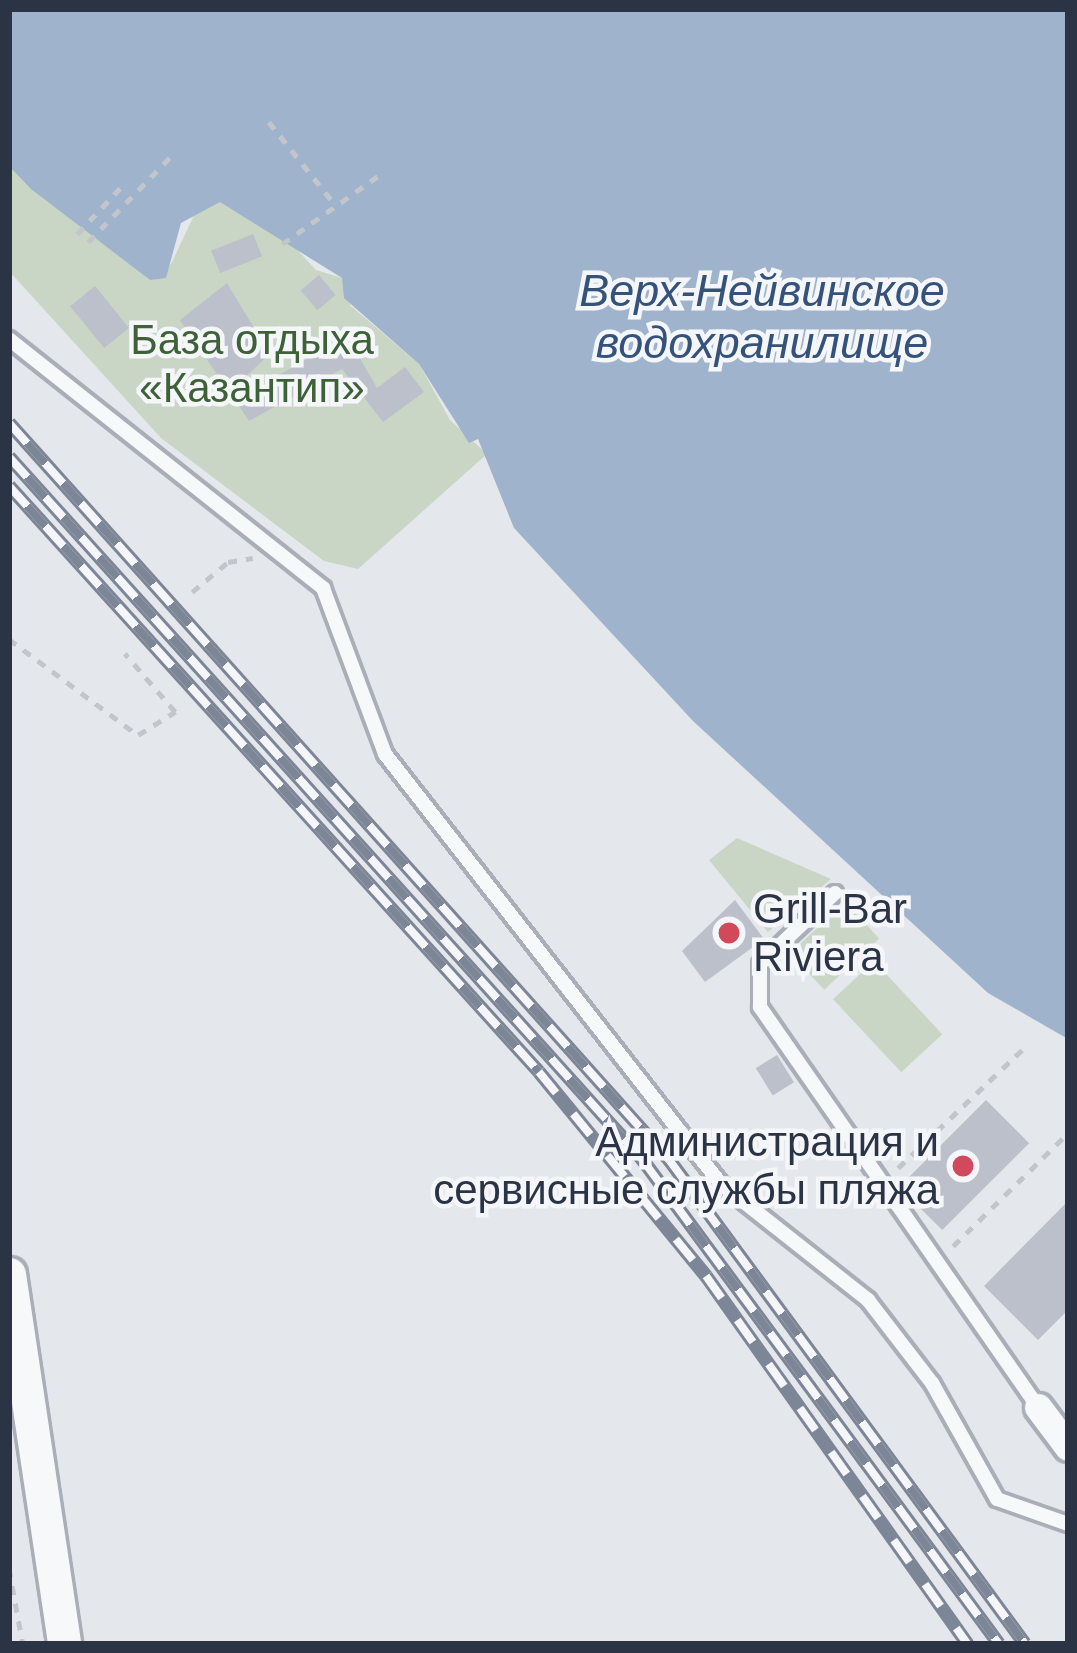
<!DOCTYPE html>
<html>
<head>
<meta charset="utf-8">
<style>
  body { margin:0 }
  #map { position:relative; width:1077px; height:1653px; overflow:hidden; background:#e4e7ec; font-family:Helvetica,sans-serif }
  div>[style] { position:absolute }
  .green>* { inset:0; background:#c9d6c5; transform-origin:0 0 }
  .water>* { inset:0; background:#9fb4cc }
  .building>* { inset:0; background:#bbc0ca; transform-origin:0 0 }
  .path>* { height:4.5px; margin-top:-2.25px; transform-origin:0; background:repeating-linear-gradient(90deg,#c2c5cb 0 9px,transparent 0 18px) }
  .roads { filter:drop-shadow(3px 0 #a9aeb7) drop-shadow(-3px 0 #a9aeb7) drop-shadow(0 3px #a9aeb7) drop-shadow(0 -3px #a9aeb7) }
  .service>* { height:14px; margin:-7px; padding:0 7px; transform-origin:7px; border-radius:7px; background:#f7f8fa }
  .minor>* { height:27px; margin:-13.5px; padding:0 13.5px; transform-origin:13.5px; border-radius:13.5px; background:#f7f8fa }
  .tertiary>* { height:33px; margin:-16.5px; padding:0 16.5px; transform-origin:16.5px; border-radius:16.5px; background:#f7f8fa }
  .rail>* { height:14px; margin-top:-7px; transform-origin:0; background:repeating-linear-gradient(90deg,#f4f6f9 0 27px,#7d8696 0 54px); box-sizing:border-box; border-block:3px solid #7d8696 }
  .dots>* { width:33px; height:33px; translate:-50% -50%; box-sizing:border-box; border:6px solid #f4f6f9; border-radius:50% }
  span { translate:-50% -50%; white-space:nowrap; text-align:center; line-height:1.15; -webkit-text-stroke:9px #f4f6f9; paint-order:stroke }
  .park-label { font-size:42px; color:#3f6138 }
  .poi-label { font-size:42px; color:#2b3445 }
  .left { translate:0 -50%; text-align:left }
  .right { translate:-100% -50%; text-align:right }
  .water-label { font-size:45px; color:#34527a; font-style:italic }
  .frame { position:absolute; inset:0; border:12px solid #2b3445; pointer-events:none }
</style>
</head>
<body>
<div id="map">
  <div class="green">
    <div style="clip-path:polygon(9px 166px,150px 280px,171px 264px,198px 207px,220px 202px,277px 228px,316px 270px,342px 278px,351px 306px,419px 364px,450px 420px,487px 454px,358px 569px,324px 561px,161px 438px,9px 271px)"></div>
    <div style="clip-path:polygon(737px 838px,831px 879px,768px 932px,709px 860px)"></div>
    <div style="left:845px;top:902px;width:50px;height:75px;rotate:47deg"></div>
    <div style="left:874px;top:961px;width:100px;height:56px;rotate:47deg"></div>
  </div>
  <div class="water">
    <div style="clip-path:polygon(9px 9px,1068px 9px,1068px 1039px,988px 993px,693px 721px,514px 528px,478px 439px,469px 443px,419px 364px,344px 298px,342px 278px,220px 202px,181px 223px,166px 278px,150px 280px,31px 189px,9px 166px)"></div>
  </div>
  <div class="building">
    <div style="left:253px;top:234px;width:24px;height:45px;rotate:68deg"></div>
    <div style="left:319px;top:275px;width:26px;height:24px;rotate:50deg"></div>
    <div style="clip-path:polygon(227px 283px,270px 354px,229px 392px,180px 320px)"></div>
    <div style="left:95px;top:286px;width:54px;height:32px;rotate:51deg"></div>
    <div style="clip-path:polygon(347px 336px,377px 388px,405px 367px,424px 392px,383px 422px,342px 369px,249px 421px,235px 400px)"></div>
    <div style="clip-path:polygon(735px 900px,764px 939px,705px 982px,682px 951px)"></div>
    <div style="left:777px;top:1055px;width:32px;height:25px;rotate:58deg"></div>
    <div style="left:986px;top:1100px;width:61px;height:123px;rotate:45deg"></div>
    <div style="clip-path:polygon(1068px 1201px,1068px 1310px,1038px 1340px,984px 1286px)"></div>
  </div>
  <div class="path">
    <div style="left:269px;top:122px;width:104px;rotate:51.3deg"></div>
    <div style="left:77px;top:234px;width:63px;rotate:-46.9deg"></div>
    <div style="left:88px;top:242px;width:122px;rotate:-46deg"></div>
    <div style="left:282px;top:244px;width:121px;rotate:-35.3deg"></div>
    <div style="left:9px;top:584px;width:37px;rotate:90deg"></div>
    <div style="left:192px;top:592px;width:47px;rotate:-39.8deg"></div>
    <div style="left:228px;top:562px;width:25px;rotate:-9deg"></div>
    <div style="left:9px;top:639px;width:161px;rotate:36.7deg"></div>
    <div style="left:138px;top:735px;width:44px;rotate:-31.9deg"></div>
    <div style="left:175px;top:712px;width:77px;rotate:-130.8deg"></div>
    <div style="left:898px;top:1168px;width:174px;rotate:-43.6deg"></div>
    <div style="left:953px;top:1246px;width:161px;rotate:-44.5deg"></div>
    <div style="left:9px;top:1568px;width:77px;rotate:79.6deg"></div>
  </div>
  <div class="roads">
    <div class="service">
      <div style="left:9px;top:339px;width:401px;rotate:38.4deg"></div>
      <div style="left:323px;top:588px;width:177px;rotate:69.5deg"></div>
      <div style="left:385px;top:754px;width:544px;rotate:52.01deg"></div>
      <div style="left:720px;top:1183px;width:189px;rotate:38.3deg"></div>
      <div style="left:868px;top:1300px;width:105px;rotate:52.4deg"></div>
      <div style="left:932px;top:1383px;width:133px;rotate:60.7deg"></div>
      <div style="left:997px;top:1499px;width:75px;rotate:19.4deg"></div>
      <div style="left:835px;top:893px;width:103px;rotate:136.6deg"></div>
      <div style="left:760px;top:964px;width:43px;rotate:90deg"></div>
      <div style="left:760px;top:1007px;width:487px;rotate:55.2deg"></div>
    </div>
    <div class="minor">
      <div style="left:1038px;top:1407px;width:50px;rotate:53.1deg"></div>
    </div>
    <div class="tertiary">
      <div style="left:9px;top:1274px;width:374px;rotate:81.5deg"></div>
    </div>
  </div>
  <div class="rail">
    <div style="left:9px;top:423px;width:991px;rotate:48.15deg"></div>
    <div style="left:670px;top:1161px;width:599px;rotate:53.68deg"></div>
    <div style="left:9px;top:457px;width:945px;rotate:47.96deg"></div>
    <div style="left:642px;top:1159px;width:602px;rotate:53.64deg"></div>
    <div style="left:9px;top:486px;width:790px;rotate:47.87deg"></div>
    <div style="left:539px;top:1072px;width:264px;rotate:50.7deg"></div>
    <div style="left:706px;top:1276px;width:452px;rotate:54.6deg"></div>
  </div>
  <div class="dots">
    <div style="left:729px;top:933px;background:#d1495b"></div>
    <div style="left:963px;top:1166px;background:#d1495b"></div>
  </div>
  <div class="park-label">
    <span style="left:252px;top:364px">База отдыха<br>«Казантип»</span>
  </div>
  <div class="poi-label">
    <span class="left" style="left:753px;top:933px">Grill-Bar<br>Riviera</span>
    <span class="right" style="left:939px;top:1166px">Администрация и<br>сервисные службы пляжа</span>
  </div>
  <div class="water-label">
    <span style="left:762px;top:317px">Верх-Нейвинское<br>водохранилище</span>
  </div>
  <div class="frame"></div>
</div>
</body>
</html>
